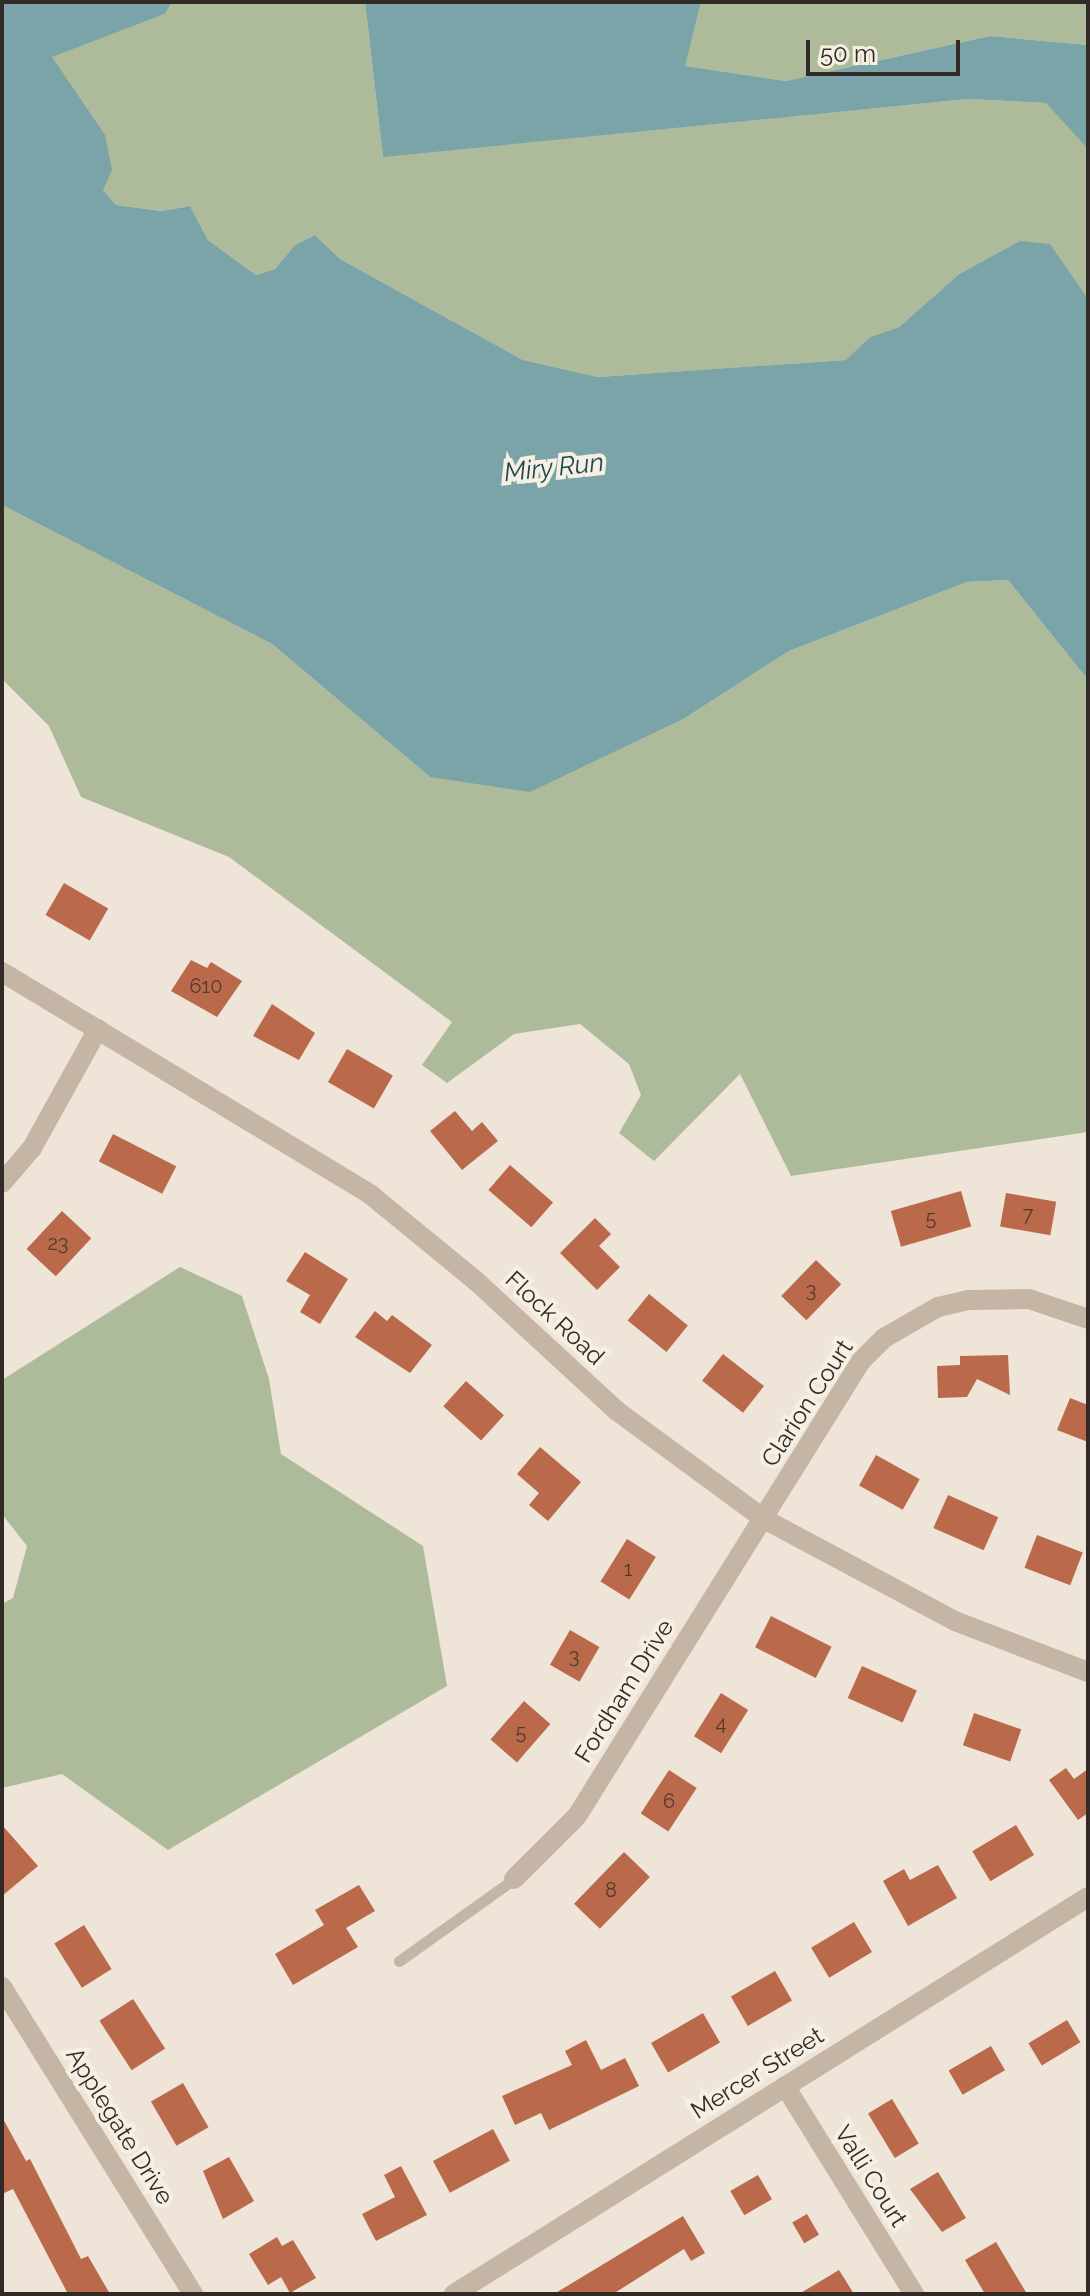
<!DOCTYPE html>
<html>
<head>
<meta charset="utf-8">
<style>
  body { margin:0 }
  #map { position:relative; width:1090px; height:2296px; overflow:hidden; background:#eee4d8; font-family:Raleway,sans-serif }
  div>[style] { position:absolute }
  .green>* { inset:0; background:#aebb9a }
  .water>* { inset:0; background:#7aa4a8 }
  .building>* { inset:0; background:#ba6a4a; transform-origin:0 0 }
  .service>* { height:11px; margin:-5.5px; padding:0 5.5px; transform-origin:5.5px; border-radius:5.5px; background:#c4b5a5 }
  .minor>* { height:20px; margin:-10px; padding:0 10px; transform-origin:10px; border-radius:10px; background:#c4b5a5 }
  .tertiary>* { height:20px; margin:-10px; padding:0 10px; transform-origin:10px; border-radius:10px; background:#c4b5a5 }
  span { translate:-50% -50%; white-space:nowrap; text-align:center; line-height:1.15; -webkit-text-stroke:8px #f6efe3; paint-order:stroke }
  .number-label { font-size:20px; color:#533a2f }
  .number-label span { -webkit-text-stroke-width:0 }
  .street-label { font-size:24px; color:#312a26 }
  .water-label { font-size:26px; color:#1f494e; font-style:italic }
  .frame { position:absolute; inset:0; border:4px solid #312a26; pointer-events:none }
  .scale { position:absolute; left:806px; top:40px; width:154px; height:36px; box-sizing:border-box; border:4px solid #312a26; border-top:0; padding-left:10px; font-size:24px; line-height:28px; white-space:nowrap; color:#312a26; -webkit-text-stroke:6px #f6efe3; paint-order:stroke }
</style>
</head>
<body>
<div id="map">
  <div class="green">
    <div style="clip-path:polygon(172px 2px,365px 2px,383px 156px,968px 99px,1047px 103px,1088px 149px,1088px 299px,958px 275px,899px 327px,870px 337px,847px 360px,598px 377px,523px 360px,340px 259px,315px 235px,295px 245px,275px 269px,256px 275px,208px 240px,190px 206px,163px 211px,116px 205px,103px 190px,51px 57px,165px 14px)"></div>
    <div style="clip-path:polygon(701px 2px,1088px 2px,1088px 45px,990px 36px,786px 81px,684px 66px)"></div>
    <div style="clip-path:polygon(2px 505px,272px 644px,430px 777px,685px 718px,789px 651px,967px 582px,1008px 580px,1088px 680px,1088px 1132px,791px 1176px,740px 1074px,654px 1161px,619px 1133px,641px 1095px,629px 1064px,580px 1024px,514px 1034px,447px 1083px,422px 1065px,452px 1022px,229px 857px,81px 797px,49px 726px,2px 679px)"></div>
    <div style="clip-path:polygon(180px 1267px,242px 1296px,269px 1379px,281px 1454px,423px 1546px,447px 1686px,168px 1850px,62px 1774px,2px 1788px,2px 1604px,13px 1598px,27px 1546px,2px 1514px,2px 1380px)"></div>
  </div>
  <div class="water">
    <div style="clip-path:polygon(2px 2px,172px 2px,165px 14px,52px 57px,105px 135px,112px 170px,103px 190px,116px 205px,162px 211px,190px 206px,208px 240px,256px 275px,275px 269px,295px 245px,315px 235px,340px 259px,523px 360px,598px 377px,846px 360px,870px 337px,899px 327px,958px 275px,1020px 241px,1050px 244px,1088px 299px,1088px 680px,1008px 580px,967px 582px,789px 651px,685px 718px,530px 792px,430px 777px,272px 644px,2px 505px)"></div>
    <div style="clip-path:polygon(365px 2px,701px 2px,685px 66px,786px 81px,990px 36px,1088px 45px,1088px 149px,1046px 103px,968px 99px,383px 157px)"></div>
  </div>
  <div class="building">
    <div style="left:64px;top:883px;width:51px;height:37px;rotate:30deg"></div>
    <div style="clip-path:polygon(191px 960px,207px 968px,211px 962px,242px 981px,217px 1017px,171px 991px)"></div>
    <div style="clip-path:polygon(272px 1004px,315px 1033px,299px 1060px,253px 1036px)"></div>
    <div style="left:347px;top:1049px;width:53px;height:38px;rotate:30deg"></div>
    <div style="clip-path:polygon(455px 1111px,472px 1131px,482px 1122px,498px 1141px,462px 1170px,430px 1131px)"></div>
    <div style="left:113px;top:1134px;width:71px;height:31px;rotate:27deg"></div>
    <div style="left:510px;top:1165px;width:57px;height:33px;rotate:41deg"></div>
    <div style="left:961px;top:1191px;width:37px;height:73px;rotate:74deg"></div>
    <div style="left:1006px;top:1193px;width:51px;height:34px;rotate:10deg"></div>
    <div style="left:62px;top:1211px;width:40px;height:52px;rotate:43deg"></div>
    <div style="clip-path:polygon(595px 1218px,611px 1234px,599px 1246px,620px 1267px,597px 1290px,560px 1253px)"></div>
    <div style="clip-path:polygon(305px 1252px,348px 1279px,320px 1324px,300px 1312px,310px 1295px,286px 1281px)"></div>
    <div style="left:816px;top:1260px;width:35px;height:50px;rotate:44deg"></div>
    <div style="left:649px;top:1294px;width:50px;height:34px;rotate:39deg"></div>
    <div style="clip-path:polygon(375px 1311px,387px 1321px,392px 1315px,432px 1345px,410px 1373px,355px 1337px)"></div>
    <div style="left:723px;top:1354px;width:52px;height:34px;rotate:38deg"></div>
    <div style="clip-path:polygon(1008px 1355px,1010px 1395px,977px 1379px,967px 1397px,938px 1398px,937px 1366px,960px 1365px,960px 1356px)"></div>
    <div style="left:466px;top:1381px;width:51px;height:34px;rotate:42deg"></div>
    <div style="clip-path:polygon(1070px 1398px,1088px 1405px,1088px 1442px,1057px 1430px)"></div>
    <div style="clip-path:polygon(540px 1447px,581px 1482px,548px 1521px,529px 1505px,539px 1493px,517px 1474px)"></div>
    <div style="left:876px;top:1455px;width:50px;height:35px;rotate:29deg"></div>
    <div style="left:948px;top:1495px;width:55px;height:36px;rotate:24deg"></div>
    <div style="left:1037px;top:1535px;width:49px;height:35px;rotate:21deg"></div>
    <div style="left:627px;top:1539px;width:34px;height:50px;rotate:32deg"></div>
    <div style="left:771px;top:1616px;width:68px;height:35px;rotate:27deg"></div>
    <div style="left:570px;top:1630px;width:34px;height:40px;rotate:30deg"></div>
    <div style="left:862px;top:1666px;width:60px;height:35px;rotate:24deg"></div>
    <div style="left:721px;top:1693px;width:32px;height:51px;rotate:32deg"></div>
    <div style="left:524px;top:1701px;width:35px;height:51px;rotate:41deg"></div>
    <div style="left:974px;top:1713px;width:50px;height:34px;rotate:19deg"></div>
    <div style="clip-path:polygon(1066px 1768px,1074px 1779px,1088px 1769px,1088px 1813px,1078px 1820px,1049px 1780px)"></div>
    <div style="left:669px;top:1770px;width:33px;height:52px;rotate:33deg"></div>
    <div style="clip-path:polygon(2px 1825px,38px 1866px,2px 1896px)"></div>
    <div style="left:1016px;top:1825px;width:35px;height:51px;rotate:59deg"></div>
    <div style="left:624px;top:1852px;width:36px;height:72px;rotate:44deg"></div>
    <div style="clip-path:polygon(938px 1865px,957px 1898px,908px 1926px,883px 1881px,904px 1869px,910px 1880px)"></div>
    <div style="clip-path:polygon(359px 1885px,375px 1911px,346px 1928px,358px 1947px,293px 1985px,275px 1954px,324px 1925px,315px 1910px)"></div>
    <div style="left:854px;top:1922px;width:35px;height:50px;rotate:59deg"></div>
    <div style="left:84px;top:1925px;width:52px;height:35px;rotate:58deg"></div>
    <div style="left:775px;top:1971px;width:34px;height:51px;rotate:60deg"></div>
    <div style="left:133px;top:1999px;width:59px;height:40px;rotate:57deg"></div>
    <div style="left:703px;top:2013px;width:34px;height:60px;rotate:60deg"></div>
    <div style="left:1067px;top:2020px;width:26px;height:45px;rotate:59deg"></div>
    <div style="clip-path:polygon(586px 2040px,601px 2070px,625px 2058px,639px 2086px,549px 2130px,541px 2113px,515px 2125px,502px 2096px,572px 2065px,565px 2051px)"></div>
    <div style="left:991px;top:2046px;width:28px;height:49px;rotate:60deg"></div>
    <div style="left:183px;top:2083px;width:51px;height:37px;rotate:60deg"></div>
    <div style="left:892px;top:2099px;width:52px;height:28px;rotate:59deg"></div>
    <div style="clip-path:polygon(2px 2117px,26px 2161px,30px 2159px,81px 2259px,88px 2256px,110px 2294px,68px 2294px,13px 2189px,2px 2194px)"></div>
    <div style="left:493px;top:2129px;width:36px;height:68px;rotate:62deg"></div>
    <div style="clip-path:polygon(229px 2157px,254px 2201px,223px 2219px,203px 2171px)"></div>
    <div style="clip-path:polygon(401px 2166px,427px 2215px,376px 2241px,362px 2214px,395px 2197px,384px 2175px)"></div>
    <div style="clip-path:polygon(938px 2172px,966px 2218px,942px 2232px,910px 2189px)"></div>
    <div style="left:758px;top:2175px;width:28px;height:32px;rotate:60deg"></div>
    <div style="left:807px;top:2214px;width:24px;height:17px;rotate:60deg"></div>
    <div style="clip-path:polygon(683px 2216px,705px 2253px,691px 2261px,684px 2249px,613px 2294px,554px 2294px)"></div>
    <div style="clip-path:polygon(277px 2237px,282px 2246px,293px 2240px,316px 2278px,290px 2293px,281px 2277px,268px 2285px,249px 2254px)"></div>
    <div style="clip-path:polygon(996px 2242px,1027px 2294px,985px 2294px,965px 2260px)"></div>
    <div style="clip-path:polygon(839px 2270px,854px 2294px,799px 2294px)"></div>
  </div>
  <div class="service">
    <div style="left:399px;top:1961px;width:141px;rotate:-35.5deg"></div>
  </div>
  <div class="minor">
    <div style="left:2px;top:1183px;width:46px;rotate:-49.4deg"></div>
    <div style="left:32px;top:1148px;width:136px;rotate:-61deg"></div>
    <div style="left:514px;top:1879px;width:89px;rotate:-45deg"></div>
    <div style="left:577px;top:1816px;width:536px;rotate:-58.03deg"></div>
    <div style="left:861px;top:1361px;width:33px;rotate:-45deg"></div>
    <div style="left:884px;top:1338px;width:62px;rotate:-29.9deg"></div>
    <div style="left:938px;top:1307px;width:32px;rotate:-13deg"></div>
    <div style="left:969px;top:1300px;width:60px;rotate:-1deg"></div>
    <div style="left:1029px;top:1299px;width:62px;rotate:18.7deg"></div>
    <div style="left:2px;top:1987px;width:362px;rotate:58.1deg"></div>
    <div style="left:785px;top:2086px;width:245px;rotate:58.2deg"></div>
  </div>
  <div class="tertiary">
    <div style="left:2px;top:972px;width:431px;rotate:31.1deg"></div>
    <div style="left:371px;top:1195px;width:136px;rotate:39.3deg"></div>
    <div style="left:476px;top:1281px;width:192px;rotate:42.7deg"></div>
    <div style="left:617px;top:1411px;width:182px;rotate:36.3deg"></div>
    <div style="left:764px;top:1519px;width:217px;rotate:28.1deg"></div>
    <div style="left:955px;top:1621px;width:142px;rotate:21deg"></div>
    <div style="left:454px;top:2294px;width:748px;rotate:-32.05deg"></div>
  </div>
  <div class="number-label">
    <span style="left:206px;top:986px">610</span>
    <span style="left:1028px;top:1214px">7</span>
    <span style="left:931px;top:1218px">5</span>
    <span style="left:58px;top:1243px">23</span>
    <span style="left:811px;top:1290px">3</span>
    <span style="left:628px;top:1569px">1</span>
    <span style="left:574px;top:1656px">3</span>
    <span style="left:721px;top:1723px">4</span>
    <span style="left:521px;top:1732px">5</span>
    <span style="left:669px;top:1801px">6</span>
    <span style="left:611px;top:1890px">8</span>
  </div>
  <div class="street-label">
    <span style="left:555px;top:1318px;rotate:43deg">Flock Road</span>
    <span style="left:807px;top:1403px;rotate:-57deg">Clarion Court</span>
    <span style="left:624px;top:1691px;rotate:-58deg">Fordham Drive</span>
    <span style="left:757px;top:2073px;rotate:-32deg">Mercer Street</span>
    <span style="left:120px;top:2126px;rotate:58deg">Applegate Drive</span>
    <span style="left:871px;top:2176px;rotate:58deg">Valli Court</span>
  </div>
  <div class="water-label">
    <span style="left:554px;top:468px;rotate:-6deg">Miry Run</span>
  </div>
  <div class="frame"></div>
  <div class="scale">50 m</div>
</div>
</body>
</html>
